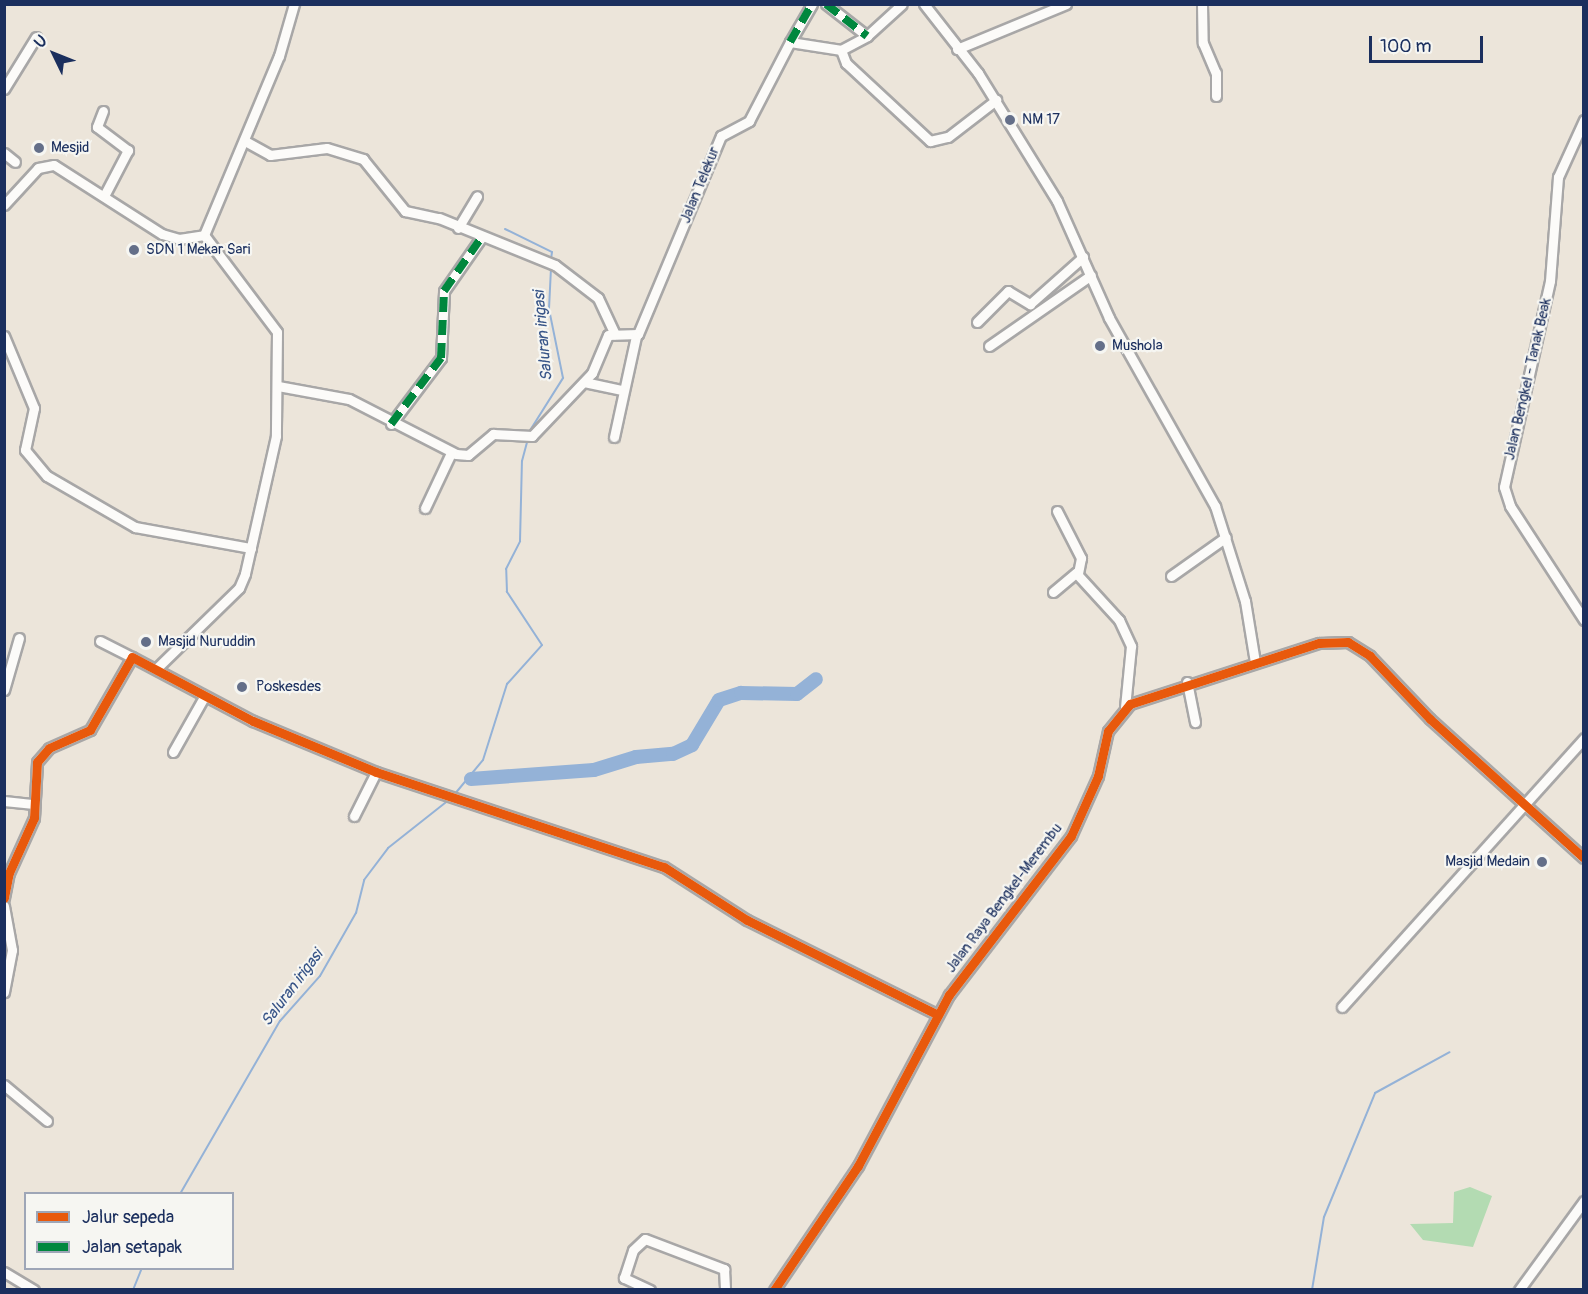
<!DOCTYPE html>
<html>
<head>
<meta charset="utf-8">
<style>
  body { margin:0 }
  #map { position:relative; width:1588px; height:1294px; overflow:hidden; background:#ece5da; font-family:Pangolin,sans-serif }
  div>[style] { position:absolute }
  .green>* { inset:0; background:#b3dbb2 }
  .stream>* { height:2px; margin:-1px; padding:0 1px; transform-origin:1px; border-radius:1px; background:#94b2d7 }
  .river>* { height:14px; margin:-7px; padding:0 7px; transform-origin:7px; border-radius:7px; background:#94b2d7 }
  .roads { filter:drop-shadow(2px 0 #a8a7a7) drop-shadow(-2px 0 #a8a7a7) drop-shadow(0 2px #a8a7a7) drop-shadow(0 -2px #a8a7a7) }
  .minor>* { height:9px; margin:-4.5px; padding:0 4.5px; transform-origin:4.5px; border-radius:4.5px; background:#fcfbf9 }
  .quiet>* { height:8px; margin-top:-4px; transform-origin:0; background:repeating-linear-gradient(90deg,#00873e 0 15px,transparent 0 23px) }
  .cycleway>* { height:9px; margin:-4.5px; padding:0 4.5px; transform-origin:4.5px; border-radius:4.5px; background:#e8590c }
  .dots>* { width:16px; height:16px; translate:-50% -50%; box-sizing:border-box; border:3px solid #f6f6f2; border-radius:50% }
  span { translate:-50% -50%; white-space:nowrap; text-align:center; line-height:1.15; -webkit-text-stroke:4.5px #f6f6f2; paint-order:stroke }
  .poi-label { font-size:15px; color:#1b2f5e }
  .left { translate:0 -50%; text-align:left }
  .right { translate:-100% -50%; text-align:right }
  .street-label { font-size:15px; color:#1b2f5e }
  .water-label { font-size:16px; color:#385588; font-style:italic }
  .frame { position:absolute; inset:0; border:6px solid #1b2f5e; pointer-events:none }
  .legend { position:absolute; left:24px; top:1192px; width:210px; height:78px; box-sizing:border-box; background:#f6f6f2; border:2px solid #9ea6b7; margin:0; padding:8px 10px; list-style:none; font-size:18px; color:#1b2f5e }
  .legend li { display:flex; align-items:center; gap:12px; height:30px }
  .legend b { width:30px; border:2px solid #9ea6b7 }
  .north { position:absolute; left:24px; top:24px; width:60px; height:60px; -webkit-text-stroke:4px #f6f6f2; paint-order:stroke; rotate:313deg; font-size:16px; font-weight:700; line-height:24px; text-align:center; color:#1b2f5e }
  .north::after { content:''; display:block; margin:auto; width:21px; height:27px; background:#1b2f5e; clip-path:polygon(50% 0,100% 100%,50% 72%,0 100%) }
  .scale { position:absolute; left:1369px; top:36px; width:114px; height:27px; box-sizing:border-box; border:3px solid #1b2f5e; border-top:0; padding-left:8px; font-size:18px; line-height:21px; white-space:nowrap; color:#1b2f5e; -webkit-text-stroke:4px #f6f6f2; paint-order:stroke }
</style>
</head>
<body>
<div id="map">
  <div class="green">
    <div style="clip-path:polygon(1470px 1187px,1492px 1196px,1473px 1247px,1423px 1240px,1410px 1224px,1453px 1223px,1454px 1192px)"></div>
  </div>
  <div class="stream">
    <div style="left:505px;top:229px;width:52px;rotate:26.1deg"></div>
    <div style="left:552px;top:252px;width:7px;rotate:98deg"></div>
    <div style="left:529px;top:432px;width:64px;rotate:-57.8deg"></div>
    <div style="left:563px;top:378px;width:70px;rotate:-101.5deg"></div>
    <div style="left:549px;top:309px;width:41px;rotate:-87.2deg"></div>
    <div style="left:454px;top:795px;width:45px;rotate:-50.4deg"></div>
    <div style="left:483px;top:760px;width:80px;rotate:-72.5deg"></div>
    <div style="left:507px;top:684px;width:52px;rotate:-48.1deg"></div>
    <div style="left:542px;top:645px;width:64px;rotate:-123.4deg"></div>
    <div style="left:507px;top:592px;width:23px;rotate:-92deg"></div>
    <div style="left:506px;top:569px;width:31px;rotate:-63deg"></div>
    <div style="left:520px;top:541px;width:80px;rotate:-88.6deg"></div>
    <div style="left:522px;top:461px;width:24px;rotate:-75deg"></div>
    <div style="left:180px;top:1194px;width:200px;rotate:-60deg"></div>
    <div style="left:280px;top:1021px;width:60px;rotate:-48.4deg"></div>
    <div style="left:320px;top:976px;width:73px;rotate:-60.3deg"></div>
    <div style="left:356px;top:913px;width:34px;rotate:-76deg"></div>
    <div style="left:364px;top:880px;width:40px;rotate:-53deg"></div>
    <div style="left:388px;top:848px;width:79px;rotate:-38.3deg"></div>
    <div style="left:133px;top:1290px;width:24px;rotate:-68deg"></div>
    <div style="left:1312px;top:1290px;width:74px;rotate:-80.7deg"></div>
    <div style="left:1324px;top:1217px;width:134px;rotate:-67.6deg"></div>
    <div style="left:1375px;top:1093px;width:85px;rotate:-28.7deg"></div>
  </div>
  <div class="river">
    <div style="left:471px;top:779px;width:123px;rotate:-4.2deg"></div>
    <div style="left:594px;top:770px;width:44px;rotate:-17.2deg"></div>
    <div style="left:636px;top:757px;width:37px;rotate:-5deg"></div>
    <div style="left:673px;top:754px;width:21px;rotate:-25deg"></div>
    <div style="left:692px;top:745px;width:52px;rotate:-59deg"></div>
    <div style="left:719px;top:700px;width:23px;rotate:-18deg"></div>
    <div style="left:741px;top:693px;width:56px;rotate:1deg"></div>
    <div style="left:797px;top:694px;width:24px;rotate:-38deg"></div>
  </div>
  <div class="roads">
    <div class="minor">
      <div style="left:826px;top:4px;width:52px;rotate:38deg"></div>
      <div style="left:924px;top:4px;width:88px;rotate:52deg"></div>
      <div style="left:978px;top:73px;width:150px;rotate:58.3deg"></div>
      <div style="left:1057px;top:201px;width:128px;rotate:66deg"></div>
      <div style="left:1109px;top:318px;width:216px;rotate:60.6deg"></div>
      <div style="left:1215px;top:506px;width:100px;rotate:72.5deg"></div>
      <div style="left:1245px;top:601px;width:62px;rotate:80.7deg"></div>
      <div style="left:1202px;top:4px;width:39px;rotate:89deg"></div>
      <div style="left:1203px;top:43px;width:33px;rotate:67deg"></div>
      <div style="left:1216px;top:73px;width:23px;rotate:90deg"></div>
      <div style="left:790px;top:42px;width:44px;rotate:-59.9deg"></div>
      <div style="left:957px;top:49px;width:118px;rotate:-22.4deg"></div>
      <div style="left:841px;top:50px;width:14px;rotate:69deg"></div>
      <div style="left:846px;top:63px;width:115px;rotate:42.9deg"></div>
      <div style="left:930px;top:141px;width:18px;rotate:-13deg"></div>
      <div style="left:948px;top:137px;width:61px;rotate:-37.6deg"></div>
      <div style="left:4px;top:89px;width:61px;rotate:-58.4deg"></div>
      <div style="left:103px;top:111px;width:17px;rotate:111deg"></div>
      <div style="left:97px;top:127px;width:39px;rotate:37deg"></div>
      <div style="left:128px;top:150px;width:52px;rotate:117.6deg"></div>
      <div style="left:1584px;top:120px;width:63px;rotate:114.5deg"></div>
      <div style="left:1558px;top:177px;width:104px;rotate:94.4deg"></div>
      <div style="left:1550px;top:281px;width:211px;rotate:102.6deg"></div>
      <div style="left:1504px;top:487px;width:20px;rotate:72deg"></div>
      <div style="left:1510px;top:506px;width:136px;rotate:57deg"></div>
      <div style="left:245px;top:141px;width:29px;rotate:29deg"></div>
      <div style="left:270px;top:155px;width:57px;rotate:-7deg"></div>
      <div style="left:327px;top:148px;width:38px;rotate:17deg"></div>
      <div style="left:363px;top:159px;width:67px;rotate:51.1deg"></div>
      <div style="left:405px;top:211px;width:35px;rotate:12deg"></div>
      <div style="left:439px;top:218px;width:125px;rotate:22.1deg"></div>
      <div style="left:555px;top:265px;width:54px;rotate:37.5deg"></div>
      <div style="left:598px;top:298px;width:40px;rotate:65deg"></div>
      <div style="left:4px;top:153px;width:14px;rotate:39deg"></div>
      <div style="left:4px;top:205px;width:50px;rotate:-47.4deg"></div>
      <div style="left:38px;top:168px;width:16px;rotate:-11deg"></div>
      <div style="left:54px;top:165px;width:128px;rotate:32.6deg"></div>
      <div style="left:162px;top:234px;width:18px;rotate:16deg"></div>
      <div style="left:179px;top:239px;width:25px;rotate:-9deg"></div>
      <div style="left:204px;top:235px;width:121px;rotate:53deg"></div>
      <div style="left:277px;top:332px;width:104px;rotate:90.6deg"></div>
      <div style="left:276px;top:436px;width:141px;rotate:102.7deg"></div>
      <div style="left:245px;top:574px;width:15px;rotate:113deg"></div>
      <div style="left:239px;top:588px;width:115px;rotate:135.7deg"></div>
      <div style="left:458px;top:228px;width:37px;rotate:-59deg"></div>
      <div style="left:204px;top:235px;width:194px;rotate:-67.3deg"></div>
      <div style="left:279px;top:56px;width:54px;rotate:-73.9deg"></div>
      <div style="left:977px;top:322px;width:44px;rotate:-45deg"></div>
      <div style="left:1008px;top:291px;width:26px;rotate:31deg"></div>
      <div style="left:1030px;top:304px;width:71px;rotate:-41.6deg"></div>
      <div style="left:4px;top:336px;width:78px;rotate:67.4deg"></div>
      <div style="left:34px;top:408px;width:43px;rotate:102.1deg"></div>
      <div style="left:25px;top:450px;width:34px;rotate:50deg"></div>
      <div style="left:47px;top:476px;width:102px;rotate:30.1deg"></div>
      <div style="left:135px;top:527px;width:118px;rotate:10.3deg"></div>
      <div style="left:989px;top:346px;width:124px;rotate:-34.8deg"></div>
      <div style="left:584px;top:382px;width:39px;rotate:12deg"></div>
      <div style="left:278px;top:386px;width:72px;rotate:10.4deg"></div>
      <div style="left:349px;top:399px;width:120px;rotate:27.2deg"></div>
      <div style="left:456px;top:454px;width:12px;rotate:5deg"></div>
      <div style="left:468px;top:455px;width:33px;rotate:-40deg"></div>
      <div style="left:493px;top:434px;width:39px;rotate:3deg"></div>
      <div style="left:532px;top:436px;width:87px;rotate:-46.4deg"></div>
      <div style="left:592px;top:373px;width:41px;rotate:-67.2deg"></div>
      <div style="left:608px;top:335px;width:30px;rotate:-2deg"></div>
      <div style="left:638px;top:334px;width:215px;rotate:-67.3deg"></div>
      <div style="left:721px;top:136px;width:32px;rotate:-28deg"></div>
      <div style="left:749px;top:121px;width:89px;rotate:-62.6deg"></div>
      <div style="left:790px;top:42px;width:52px;rotate:8.9deg"></div>
      <div style="left:841px;top:50px;width:30px;rotate:-28deg"></div>
      <div style="left:867px;top:36px;width:47px;rotate:-42.4deg"></div>
      <div style="left:391px;top:424px;width:83px;rotate:-52.9deg"></div>
      <div style="left:441px;top:358px;width:67px;rotate:-87.4deg"></div>
      <div style="left:444px;top:291px;width:65px;rotate:-55.1deg"></div>
      <div style="left:614px;top:437px;width:103px;rotate:-77.7deg"></div>
      <div style="left:425px;top:508px;width:61px;rotate:-64.7deg"></div>
      <div style="left:1057px;top:511px;width:53px;rotate:62.9deg"></div>
      <div style="left:1081px;top:558px;width:16px;rotate:101deg"></div>
      <div style="left:1171px;top:576px;width:67px;rotate:-35.3deg"></div>
      <div style="left:1053px;top:592px;width:30px;rotate:-40deg"></div>
      <div style="left:1076px;top:573px;width:64px;rotate:47.5deg"></div>
      <div style="left:1119px;top:620px;width:29px;rotate:65deg"></div>
      <div style="left:1131px;top:646px;width:61px;rotate:95.6deg"></div>
      <div style="left:100px;top:641px;width:36px;rotate:27deg"></div>
      <div style="left:1187px;top:682px;width:41px;rotate:78.7deg"></div>
      <div style="left:4px;top:690px;width:54px;rotate:-73.9deg"></div>
      <div style="left:173px;top:752px;width:63px;rotate:-60.6deg"></div>
      <div style="left:4px;top:801px;width:30px;rotate:6deg"></div>
      <div style="left:354px;top:816px;width:49px;rotate:-63.4deg"></div>
      <div style="left:4px;top:898px;width:25px;rotate:-79deg"></div>
      <div style="left:9px;top:873px;width:60px;rotate:-65.6deg"></div>
      <div style="left:34px;top:818px;width:56px;rotate:-86.9deg"></div>
      <div style="left:37px;top:762px;width:18px;rotate:-49deg"></div>
      <div style="left:49px;top:748px;width:45px;rotate:-23.7deg"></div>
      <div style="left:90px;top:730px;width:84px;rotate:-60.1deg"></div>
      <div style="left:132px;top:657px;width:137px;rotate:27.9deg"></div>
      <div style="left:253px;top:721px;width:133px;rotate:22.5deg"></div>
      <div style="left:376px;top:772px;width:303px;rotate:18.3deg"></div>
      <div style="left:664px;top:867px;width:98px;rotate:32.6deg"></div>
      <div style="left:747px;top:920px;width:213px;rotate:26.4deg"></div>
      <div style="left:4px;top:906px;width:45px;rotate:79.7deg"></div>
      <div style="left:12px;top:950px;width:43px;rotate:100.8deg"></div>
      <div style="left:1342px;top:1007px;width:362px;rotate:-48deg"></div>
      <div style="left:4px;top:1085px;width:56px;rotate:39.9deg"></div>
      <div style="left:4px;top:1272px;width:35px;rotate:31deg"></div>
      <div style="left:650px;top:1290px;width:29px;rotate:-155deg"></div>
      <div style="left:624px;top:1278px;width:29px;rotate:-72deg"></div>
      <div style="left:633px;top:1250px;width:16px;rotate:-43deg"></div>
      <div style="left:645px;top:1239px;width:85px;rotate:20.8deg"></div>
      <div style="left:724px;top:1269px;width:21px;rotate:87deg"></div>
      <div style="left:774px;top:1290px;width:150px;rotate:-55.9deg"></div>
      <div style="left:858px;top:1166px;width:194px;rotate:-62deg"></div>
      <div style="left:949px;top:995px;width:200px;rotate:-52.5deg"></div>
      <div style="left:1071px;top:836px;width:66px;rotate:-65.8deg"></div>
      <div style="left:1098px;top:776px;width:46px;rotate:-77.5deg"></div>
      <div style="left:1108px;top:731px;width:35px;rotate:-51deg"></div>
      <div style="left:1130px;top:704px;width:199px;rotate:-17.9deg"></div>
      <div style="left:1319px;top:643px;width:29px;rotate:-2deg"></div>
      <div style="left:1348px;top:642px;width:26px;rotate:32deg"></div>
      <div style="left:1370px;top:656px;width:87px;rotate:46.4deg"></div>
      <div style="left:1430px;top:719px;width:207px;rotate:42.1deg"></div>
      <div style="left:1519px;top:1290px;width:110px;rotate:-53.9deg"></div>
    </div>
  </div>
  <div class="quiet">
    <div style="left:826px;top:4px;width:52px;rotate:38deg"></div>
    <div style="left:790px;top:42px;width:44px;rotate:-59.9deg"></div>
    <div style="left:391px;top:424px;width:83px;rotate:-52.9deg"></div>
    <div style="left:441px;top:358px;width:67px;rotate:-87.4deg"></div>
    <div style="left:444px;top:291px;width:65px;rotate:-55.1deg"></div>
  </div>
  <div class="cycleway">
    <div style="left:4px;top:898px;width:25px;rotate:-79deg"></div>
    <div style="left:9px;top:873px;width:60px;rotate:-65.6deg"></div>
    <div style="left:34px;top:818px;width:56px;rotate:-86.9deg"></div>
    <div style="left:37px;top:762px;width:18px;rotate:-49deg"></div>
    <div style="left:49px;top:748px;width:45px;rotate:-23.7deg"></div>
    <div style="left:90px;top:730px;width:84px;rotate:-60.1deg"></div>
    <div style="left:132px;top:657px;width:137px;rotate:27.9deg"></div>
    <div style="left:253px;top:721px;width:133px;rotate:22.5deg"></div>
    <div style="left:376px;top:772px;width:303px;rotate:18.3deg"></div>
    <div style="left:664px;top:867px;width:98px;rotate:32.6deg"></div>
    <div style="left:747px;top:920px;width:213px;rotate:26.4deg"></div>
    <div style="left:774px;top:1290px;width:150px;rotate:-55.9deg"></div>
    <div style="left:858px;top:1166px;width:194px;rotate:-62deg"></div>
    <div style="left:949px;top:995px;width:200px;rotate:-52.5deg"></div>
    <div style="left:1071px;top:836px;width:66px;rotate:-65.8deg"></div>
    <div style="left:1098px;top:776px;width:46px;rotate:-77.5deg"></div>
    <div style="left:1108px;top:731px;width:35px;rotate:-51deg"></div>
    <div style="left:1130px;top:704px;width:199px;rotate:-17.9deg"></div>
    <div style="left:1319px;top:643px;width:29px;rotate:-2deg"></div>
    <div style="left:1348px;top:642px;width:26px;rotate:32deg"></div>
    <div style="left:1370px;top:656px;width:87px;rotate:46.4deg"></div>
    <div style="left:1430px;top:719px;width:207px;rotate:42.1deg"></div>
  </div>
  <div class="dots">
    <div style="left:1010px;top:120px;background:#646f89"></div>
    <div style="left:39px;top:148px;background:#646f89"></div>
    <div style="left:134px;top:250px;background:#646f89"></div>
    <div style="left:1100px;top:346px;background:#646f89"></div>
    <div style="left:146px;top:642px;background:#646f89"></div>
    <div style="left:242px;top:687px;background:#646f89"></div>
    <div style="left:1542px;top:862px;background:#646f89"></div>
  </div>
  <div class="poi-label">
    <span class="left" style="left:1022px;top:120px">NM 17</span>
    <span class="left" style="left:51px;top:148px">Mesjid</span>
    <span class="left" style="left:146px;top:250px">SDN 1 Mekar Sari</span>
    <span class="left" style="left:1112px;top:346px">Mushola</span>
    <span class="left" style="left:158px;top:642px">Masjid Nuruddin</span>
    <span class="left" style="left:256px;top:687px">Poskesdes</span>
    <span class="right" style="left:1530px;top:862px">Masjid Medain</span>
  </div>
  <div class="street-label">
    <span style="left:700px;top:185px;rotate:-68deg">Jalan Telekur</span>
    <span style="left:1528px;top:379px;rotate:-77deg">Jalan Bengkel - Tanak Beak</span>
    <span style="left:1004px;top:898px;rotate:-53deg">Jalan Raya Bengkel-Merembu</span>
  </div>
  <div class="water-label">
    <span style="left:543px;top:336px;rotate:-95deg">Saluran irigasi</span>
    <span style="left:292px;top:988px;rotate:-53deg">Saluran irigasi</span>
  </div>
  <div class="frame"></div>
  <ul class="legend">
  <li><b style="height:8px;background:#e8590c"></b>Jalur sepeda</li>
  <li><b style="height:8px;background:#00873e"></b>Jalan setapak</li>
  </ul>
  <div class="north">U</div>
  <div class="scale">100 m</div>
</div>
</body>
</html>
